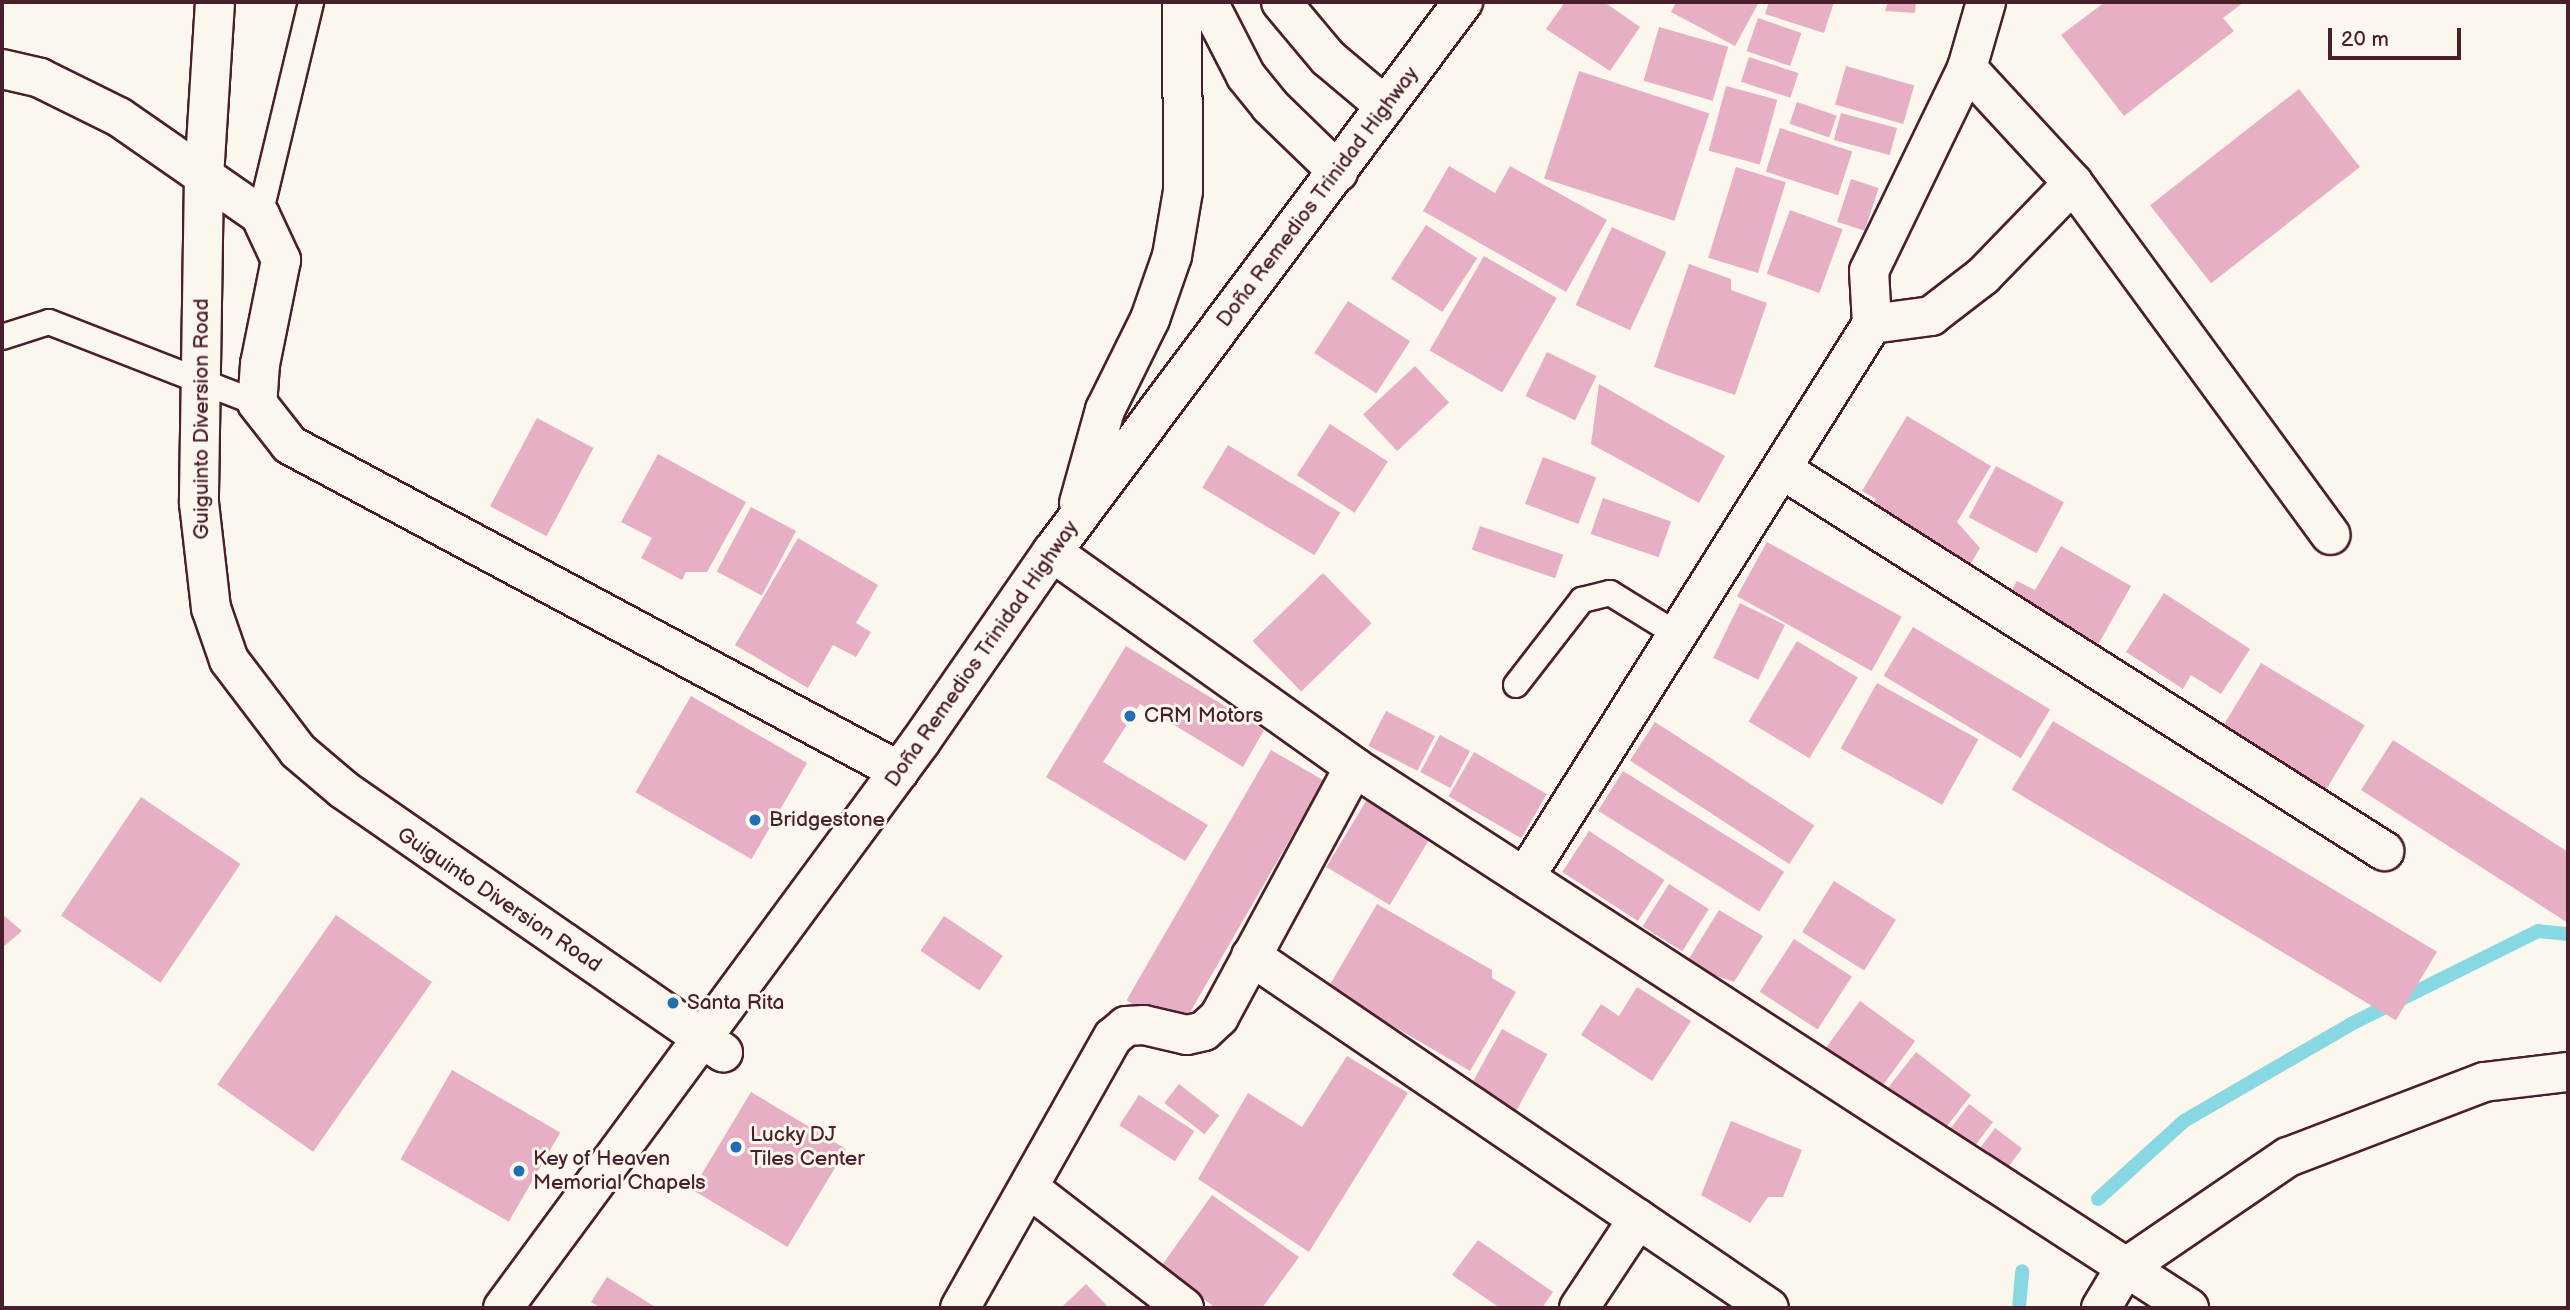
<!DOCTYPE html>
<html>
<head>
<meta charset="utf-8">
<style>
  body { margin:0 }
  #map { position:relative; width:2570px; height:1310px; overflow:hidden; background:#fbf7ec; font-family:"Balsamiq Sans",sans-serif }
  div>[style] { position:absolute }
  .stream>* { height:14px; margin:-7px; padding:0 7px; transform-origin:7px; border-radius:7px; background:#87d8e2 }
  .building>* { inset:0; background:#e6afc5; transform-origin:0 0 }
  .roads { filter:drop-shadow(2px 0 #4a1f2b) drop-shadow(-2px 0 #4a1f2b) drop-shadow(0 2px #4a1f2b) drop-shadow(0 -2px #4a1f2b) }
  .lane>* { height:24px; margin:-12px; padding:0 12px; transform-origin:12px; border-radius:12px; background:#fbf7ec }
  .street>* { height:38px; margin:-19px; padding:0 19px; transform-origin:19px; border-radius:19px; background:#fbf7ec }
  .primary>* { height:38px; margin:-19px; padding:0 19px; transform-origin:19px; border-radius:19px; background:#fbf7ec }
  .highway>* { height:38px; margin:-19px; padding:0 19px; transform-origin:19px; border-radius:19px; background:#fbf7ec }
  .dots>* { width:19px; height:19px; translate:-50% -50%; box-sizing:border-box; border:4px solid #fbf7ec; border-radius:50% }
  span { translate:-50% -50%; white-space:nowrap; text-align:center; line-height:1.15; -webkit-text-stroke:6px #fbf7ec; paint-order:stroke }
  .street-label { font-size:21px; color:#4a1f2b }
  .poi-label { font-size:21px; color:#4a1f2b }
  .left { translate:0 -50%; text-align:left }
  .frame { position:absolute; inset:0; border:4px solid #4a1f2b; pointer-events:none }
  .scale { position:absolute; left:2328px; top:28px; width:133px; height:32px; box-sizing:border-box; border:4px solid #4a1f2b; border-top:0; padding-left:9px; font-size:21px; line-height:24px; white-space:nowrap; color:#4a1f2b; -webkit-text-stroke:5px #fbf7ec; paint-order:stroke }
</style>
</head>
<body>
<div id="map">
  <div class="stream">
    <div style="left:2098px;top:1199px;width:116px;rotate:-42.2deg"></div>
    <div style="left:2184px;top:1121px;width:193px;rotate:-30.1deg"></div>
    <div style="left:2351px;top:1024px;width:209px;rotate:-26.4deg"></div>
    <div style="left:2538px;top:931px;width:30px;rotate:6deg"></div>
    <div style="left:2019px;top:1308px;width:37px;rotate:-85deg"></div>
  </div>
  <div class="building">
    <div style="clip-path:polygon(1565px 2px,1604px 2px,1640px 27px,1610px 71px,1546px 29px)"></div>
    <div style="clip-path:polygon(1676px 2px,1759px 2px,1735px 46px,1671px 12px)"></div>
    <div style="clip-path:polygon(1769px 2px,1834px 2px,1824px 33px,1765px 14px)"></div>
    <div style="clip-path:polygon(1888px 2px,1916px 2px,1915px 13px,1885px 11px)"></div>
    <div style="clip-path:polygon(2105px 2px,2244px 2px,2223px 18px,2234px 31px,2124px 116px,2061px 35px)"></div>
    <div style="left:1758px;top:18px;width:46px;height:35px;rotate:19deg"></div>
    <div style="left:1659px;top:27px;width:72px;height:56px;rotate:16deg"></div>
    <div style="left:1749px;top:57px;width:52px;height:26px;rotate:18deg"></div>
    <div style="left:1846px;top:66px;width:71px;height:40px;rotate:16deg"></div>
    <div style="left:1579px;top:71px;width:137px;height:113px;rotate:18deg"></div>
    <div style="left:1726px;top:86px;width:53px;height:67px;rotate:15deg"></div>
    <div style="left:2299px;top:89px;width:99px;height:189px;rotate:52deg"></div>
    <div style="left:1797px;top:102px;width:42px;height:23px;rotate:19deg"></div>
    <div style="left:1841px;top:113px;width:58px;height:28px;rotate:15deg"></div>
    <div style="left:1780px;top:128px;width:76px;height:46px;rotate:18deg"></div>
    <div style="clip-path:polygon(1449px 166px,1495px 193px,1510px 166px,1607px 220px,1566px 292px,1423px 211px)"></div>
    <div style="left:1736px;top:167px;width:52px;height:95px;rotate:17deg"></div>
    <div style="left:1851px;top:179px;width:29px;height:45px;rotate:18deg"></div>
    <div style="left:1790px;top:210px;width:56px;height:68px;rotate:20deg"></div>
    <div style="left:1426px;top:225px;width:61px;height:64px;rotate:33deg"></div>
    <div style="left:1612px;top:227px;width:60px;height:86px;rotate:25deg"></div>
    <div style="left:1484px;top:256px;width:84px;height:109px;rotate:30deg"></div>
    <div style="clip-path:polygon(1689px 264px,1731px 279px,1731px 290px,1767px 303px,1735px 395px,1654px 367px)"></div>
    <div style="left:1348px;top:301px;width:74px;height:62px;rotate:33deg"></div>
    <div style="left:1547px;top:352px;width:55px;height:49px;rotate:26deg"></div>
    <div style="left:1415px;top:366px;width:50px;height:71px;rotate:47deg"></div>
    <div style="clip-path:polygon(1599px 384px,1725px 456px,1699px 503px,1591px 444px)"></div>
    <div style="clip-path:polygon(1907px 416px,1991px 466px,1957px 522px,1980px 548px,1963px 577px,1865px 517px,1876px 499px,1862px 491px)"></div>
    <div style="left:537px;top:418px;width:64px;height:100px;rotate:28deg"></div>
    <div style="left:1330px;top:424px;width:69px;height:61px;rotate:33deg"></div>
    <div style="left:1228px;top:445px;width:131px;height:50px;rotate:31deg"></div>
    <div style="clip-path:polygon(658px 454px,746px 502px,707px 572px,686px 572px,682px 580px,641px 558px,652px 538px,621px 522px)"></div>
    <div style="left:1543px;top:457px;width:57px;height:50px;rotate:21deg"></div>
    <div style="left:1996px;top:466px;width:77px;height:58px;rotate:28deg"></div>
    <div style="left:1603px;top:498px;width:72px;height:38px;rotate:19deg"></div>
    <div style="left:751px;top:507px;width:51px;height:73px;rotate:28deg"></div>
    <div style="left:1480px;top:526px;width:88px;height:25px;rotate:19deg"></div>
    <div style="clip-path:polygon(798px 538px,878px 585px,856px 623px,871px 632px,856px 657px,833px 645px,808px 688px,735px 645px)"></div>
    <div style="left:1767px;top:542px;width:154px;height:62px;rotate:29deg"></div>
    <div style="clip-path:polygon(2061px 546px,2131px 586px,2094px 652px,2005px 602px,2017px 581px,2035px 590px)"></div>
    <div style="left:1323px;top:573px;width:70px;height:98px;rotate:46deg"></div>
    <div style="clip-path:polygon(2164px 593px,2250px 649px,2221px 694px,2191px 675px,2183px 689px,2126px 652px)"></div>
    <div style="left:1740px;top:603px;width:50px;height:61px;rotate:26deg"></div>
    <div style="left:1913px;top:627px;width:160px;height:57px;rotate:31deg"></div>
    <div style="left:1797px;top:641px;width:71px;height:94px;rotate:31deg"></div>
    <div style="clip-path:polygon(1126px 646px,1264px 730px,1243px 767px,1140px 704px,1103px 762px,1208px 825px,1185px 861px,1046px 777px)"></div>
    <div style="left:2261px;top:663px;width:121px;height:84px;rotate:31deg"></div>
    <div style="left:1877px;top:683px;width:116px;height:75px;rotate:29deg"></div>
    <div style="left:691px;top:696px;width:134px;height:111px;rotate:30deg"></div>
    <div style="left:1386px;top:711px;width:55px;height:39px;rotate:27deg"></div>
    <div style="left:2053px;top:721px;width:448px;height:80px;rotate:31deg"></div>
    <div style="left:1655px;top:722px;width:190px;height:46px;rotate:33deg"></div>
    <div style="left:1440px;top:735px;width:34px;height:42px;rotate:28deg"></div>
    <div style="clip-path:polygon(2393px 740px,2568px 852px,2568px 923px,2361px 790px)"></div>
    <div style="left:1271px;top:750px;width:61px;height:289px;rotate:30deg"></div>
    <div style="left:1474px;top:752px;width:84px;height:51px;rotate:30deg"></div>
    <div style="left:1623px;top:771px;width:190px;height:47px;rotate:32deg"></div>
    <div style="left:141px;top:797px;width:120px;height:143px;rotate:34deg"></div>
    <div style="left:1366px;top:801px;width:74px;height:77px;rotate:31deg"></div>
    <div style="left:1589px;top:831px;width:90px;height:49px;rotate:33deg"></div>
    <div style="left:1834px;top:881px;width:73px;height:60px;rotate:32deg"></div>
    <div style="left:1669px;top:884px;width:47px;height:50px;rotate:32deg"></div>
    <div style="clip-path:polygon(1377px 904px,1492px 970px,1492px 978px,1516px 992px,1470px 1071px,1328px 988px)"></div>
    <div style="clip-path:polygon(1719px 910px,1763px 936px,1734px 982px,1685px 965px)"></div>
    <div style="clip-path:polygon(2px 914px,22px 931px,2px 948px)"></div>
    <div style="left:336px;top:915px;width:117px;height:207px;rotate:35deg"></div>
    <div style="left:944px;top:916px;width:71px;height:42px;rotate:34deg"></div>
    <div style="left:1794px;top:939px;width:69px;height:63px;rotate:33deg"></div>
    <div style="clip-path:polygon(1637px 987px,1691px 1021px,1652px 1081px,1581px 1035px,1601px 1004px,1619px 1016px)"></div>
    <div style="left:1860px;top:1001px;width:68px;height:63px;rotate:36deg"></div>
    <div style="left:1502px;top:1029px;width:52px;height:72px;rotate:29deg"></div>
    <div style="left:1916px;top:1052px;width:70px;height:54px;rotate:38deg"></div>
    <div style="clip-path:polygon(1347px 1056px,1408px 1093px,1309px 1252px,1198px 1179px,1248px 1093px,1302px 1127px)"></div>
    <div style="left:452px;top:1070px;width:125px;height:103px;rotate:30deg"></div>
    <div style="left:1179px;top:1084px;width:51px;height:24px;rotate:38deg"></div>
    <div style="left:751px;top:1092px;width:111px;height:114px;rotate:31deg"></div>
    <div style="left:1139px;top:1095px;width:66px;height:36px;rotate:33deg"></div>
    <div style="left:1969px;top:1104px;width:30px;height:41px;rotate:37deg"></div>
    <div style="clip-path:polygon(1731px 1121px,1802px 1150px,1783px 1197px,1768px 1197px,1750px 1223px,1701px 1195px)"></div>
    <div style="left:1995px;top:1128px;width:34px;height:34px;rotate:37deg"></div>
    <div style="clip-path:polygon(1212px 1195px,1299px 1257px,1262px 1308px,1216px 1308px,1160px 1268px)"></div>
    <div style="clip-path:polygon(1478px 1240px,1553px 1292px,1542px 1308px,1500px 1308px,1452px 1275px)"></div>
    <div style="clip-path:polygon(607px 1277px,657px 1308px,601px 1308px,591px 1302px)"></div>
    <div style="clip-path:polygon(1086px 1284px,1109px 1308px,1063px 1306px)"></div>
  </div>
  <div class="roads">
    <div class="lane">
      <div style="left:260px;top:215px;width:219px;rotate:-76.5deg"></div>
      <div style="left:2px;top:337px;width:49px;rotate:-17.7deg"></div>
      <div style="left:49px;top:322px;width:223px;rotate:21.3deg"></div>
      <div style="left:1516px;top:685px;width:108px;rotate:-52.2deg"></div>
      <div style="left:1582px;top:600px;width:29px;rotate:-14deg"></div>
      <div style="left:1610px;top:593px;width:80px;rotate:31.7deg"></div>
    </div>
    <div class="street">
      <div style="left:1967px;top:68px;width:156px;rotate:47.3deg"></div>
      <div style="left:2073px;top:183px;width:436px;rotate:53.8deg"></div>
      <div style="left:2px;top:69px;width:39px;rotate:13deg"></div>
      <div style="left:40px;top:78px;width:88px;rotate:26.3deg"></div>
      <div style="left:119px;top:117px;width:172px;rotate:34.8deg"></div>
      <div style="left:260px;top:215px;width:50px;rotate:65deg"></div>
      <div style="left:281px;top:260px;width:106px;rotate:101.4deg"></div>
      <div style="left:260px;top:364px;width:39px;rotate:94deg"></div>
      <div style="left:257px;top:403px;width:53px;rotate:51.8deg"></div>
      <div style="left:290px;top:445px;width:691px;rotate:28.16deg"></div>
      <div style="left:1872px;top:324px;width:60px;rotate:-7.7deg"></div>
      <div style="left:1931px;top:316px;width:66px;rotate:-37.6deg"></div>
      <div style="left:1983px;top:276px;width:129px;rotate:-45.9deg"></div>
      <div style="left:1783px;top:470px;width:712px;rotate:32.37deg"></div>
      <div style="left:1052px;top:552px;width:371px;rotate:35.4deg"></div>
      <div style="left:1354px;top:767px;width:995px;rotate:32.94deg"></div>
      <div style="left:1525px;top:877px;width:653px;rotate:-57.89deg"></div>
      <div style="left:1872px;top:324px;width:53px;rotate:-93.2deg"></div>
      <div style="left:1869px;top:271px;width:225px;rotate:-64.2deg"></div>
      <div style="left:1967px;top:68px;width:69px;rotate:-73.9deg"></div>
      <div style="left:1251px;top:956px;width:626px;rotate:34.2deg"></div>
      <div style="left:1029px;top:1188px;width:196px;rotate:37.7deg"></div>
      <div style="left:960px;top:1308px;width:311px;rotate:-60.6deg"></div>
      <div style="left:1113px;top:1037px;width:17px;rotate:-40deg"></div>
      <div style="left:1126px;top:1026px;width:18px;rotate:-3deg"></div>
      <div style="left:1144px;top:1025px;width:44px;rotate:13.1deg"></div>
      <div style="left:1187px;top:1035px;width:17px;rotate:-13deg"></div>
      <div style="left:1204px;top:1031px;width:21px;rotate:-43deg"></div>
      <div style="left:1219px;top:1017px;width:284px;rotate:-61.6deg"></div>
      <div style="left:1579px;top:1308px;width:107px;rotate:-56.5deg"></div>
      <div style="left:2101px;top:1308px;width:47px;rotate:-59deg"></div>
      <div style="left:2125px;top:1268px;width:197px;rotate:-34.3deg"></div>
      <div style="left:2288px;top:1157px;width:210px;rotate:-20.9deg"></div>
      <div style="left:2484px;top:1082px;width:85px;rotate:-6.8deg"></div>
    </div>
    <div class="primary">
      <div style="left:215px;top:2px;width:174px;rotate:93.6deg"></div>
      <div style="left:204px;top:176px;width:327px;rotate:90.9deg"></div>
      <div style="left:199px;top:503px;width:106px;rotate:83.5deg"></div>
      <div style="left:211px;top:608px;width:55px;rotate:70.9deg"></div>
      <div style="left:229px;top:660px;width:114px;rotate:52.8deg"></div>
      <div style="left:298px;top:751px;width:60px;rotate:40.3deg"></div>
      <div style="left:344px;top:790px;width:461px;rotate:34.7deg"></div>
    </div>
    <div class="highway">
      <div style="left:1208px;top:2px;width:83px;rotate:62.8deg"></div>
      <div style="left:1246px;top:76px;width:38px;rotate:51deg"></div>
      <div style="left:1270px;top:106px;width:95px;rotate:44.1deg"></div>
      <div style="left:1281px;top:2px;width:73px;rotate:50deg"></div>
      <div style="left:1328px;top:58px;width:75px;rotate:40.1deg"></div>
      <div style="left:1079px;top:503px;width:97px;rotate:-74.4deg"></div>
      <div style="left:1105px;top:410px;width:102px;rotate:-63.7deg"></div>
      <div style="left:1150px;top:319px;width:67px;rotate:-70.8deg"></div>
      <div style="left:1172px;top:256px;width:66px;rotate:-80.4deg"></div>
      <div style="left:1183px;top:191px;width:189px;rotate:-90.3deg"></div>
      <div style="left:503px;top:1308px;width:704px;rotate:-53.6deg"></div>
      <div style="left:921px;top:741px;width:230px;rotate:-55.3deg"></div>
      <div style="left:1052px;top:552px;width:687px;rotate:-53.23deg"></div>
    </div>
  </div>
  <div class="dots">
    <div style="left:1130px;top:716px;background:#1f6fb2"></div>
    <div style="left:755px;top:820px;background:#1f6fb2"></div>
    <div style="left:673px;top:1003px;background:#1f6fb2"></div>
    <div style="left:736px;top:1147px;background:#1f6fb2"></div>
    <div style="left:519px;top:1171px;background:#1f6fb2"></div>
  </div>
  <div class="street-label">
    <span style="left:1318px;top:197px;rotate:-53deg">Doña Remedios Trinidad Highway</span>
    <span style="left:202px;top:419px;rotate:-90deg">Guiguinto Diversion Road</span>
    <span style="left:982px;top:654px;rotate:-55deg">Doña Remedios Trinidad Highway</span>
    <span style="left:499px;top:900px;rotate:34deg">Guiguinto Diversion Road</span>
  </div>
  <div class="poi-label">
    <span class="left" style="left:1144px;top:716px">CRM Motors</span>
    <span class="left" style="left:769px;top:820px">Bridgestone</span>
    <span class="left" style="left:687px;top:1003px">Santa Rita</span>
    <span class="left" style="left:750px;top:1147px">Lucky DJ<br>Tiles Center</span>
    <span class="left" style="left:533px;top:1171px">Key of Heaven<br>Memorial Chapels</span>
  </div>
  <div class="frame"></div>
  <div class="scale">20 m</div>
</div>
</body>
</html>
